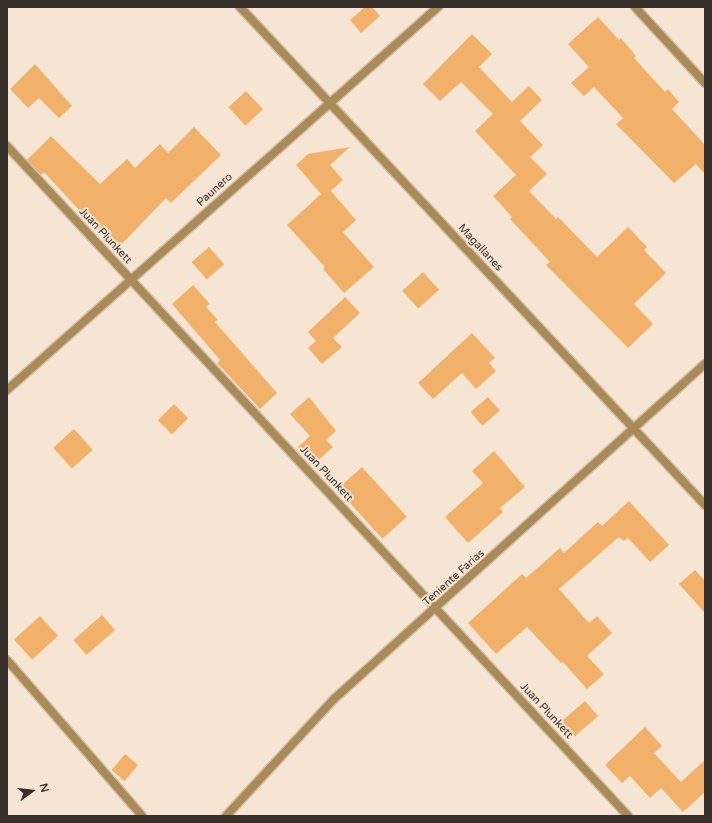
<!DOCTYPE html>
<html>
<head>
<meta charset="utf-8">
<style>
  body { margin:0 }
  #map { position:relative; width:712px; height:823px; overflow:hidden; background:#f6e5d3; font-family:"Varela Round",sans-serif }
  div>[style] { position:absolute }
  .building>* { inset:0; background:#f2b16a; transform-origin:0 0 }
  .roads { filter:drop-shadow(1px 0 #d0c1b1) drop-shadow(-1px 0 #d0c1b1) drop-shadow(0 1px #d0c1b1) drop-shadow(0 -1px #d0c1b1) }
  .street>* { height:8px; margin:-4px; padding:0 4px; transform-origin:4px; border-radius:4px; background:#aa8b57 }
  span { translate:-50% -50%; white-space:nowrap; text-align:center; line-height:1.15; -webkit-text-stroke:4px #f6e5d3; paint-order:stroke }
  .street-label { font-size:11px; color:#37302a }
  .frame { position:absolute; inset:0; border:8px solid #37302a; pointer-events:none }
  .north { position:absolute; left:12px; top:771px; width:40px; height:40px; -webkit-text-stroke:3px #f6e5d3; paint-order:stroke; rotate:75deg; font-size:11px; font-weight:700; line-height:16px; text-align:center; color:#37302a }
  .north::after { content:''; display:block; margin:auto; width:14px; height:18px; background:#37302a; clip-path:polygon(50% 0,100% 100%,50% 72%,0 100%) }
</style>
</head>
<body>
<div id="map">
  <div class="building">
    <div style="clip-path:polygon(365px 7px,372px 7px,380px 16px,361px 33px,350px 20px)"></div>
    <div style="clip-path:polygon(598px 17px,619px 40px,621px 38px,636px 56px,634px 58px,665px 92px,668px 89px,679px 102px,672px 109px,705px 145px,705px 174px,696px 164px,674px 183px,616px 124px,623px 118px,594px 87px,584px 96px,571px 83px,589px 67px,568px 44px)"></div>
    <div style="clip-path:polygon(472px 34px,492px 54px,479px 67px,512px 102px,529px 86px,542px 100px,520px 121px,543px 145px,530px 157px,547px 174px,529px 191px,556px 219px,558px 217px,597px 257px,628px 227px,647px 247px,644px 250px,666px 273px,634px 304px,653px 324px,628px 348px,546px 265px,550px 262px,510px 219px,512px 217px,493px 196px,516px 175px,475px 131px,493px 114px,461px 82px,440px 101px,423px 84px)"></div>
    <div style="clip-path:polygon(35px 64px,72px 106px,59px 118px,39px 98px,28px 108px,10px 89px)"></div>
    <div style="left:246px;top:91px;width:25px;height:24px;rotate:47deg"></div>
    <div style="clip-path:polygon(194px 127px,221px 155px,171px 203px,166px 198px,116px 250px,44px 172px,41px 175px,27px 160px,51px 136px,100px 184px,127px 159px,135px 168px,160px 144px,168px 153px)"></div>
    <div style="clip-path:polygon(350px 147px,330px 165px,343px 180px,331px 191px,356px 220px,343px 232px,374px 267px,344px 293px,323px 269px,325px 267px,287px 225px,321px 194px,296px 165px,308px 154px)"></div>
    <div style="left:209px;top:247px;width:23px;height:23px;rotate:49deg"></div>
    <div style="left:423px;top:272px;width:24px;height:28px;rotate:48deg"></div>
    <div style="clip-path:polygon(193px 285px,210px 304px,206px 307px,218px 320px,215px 322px,277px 393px,260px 409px,217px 363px,220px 360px,172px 304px)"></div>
    <div style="clip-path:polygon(345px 297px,360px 313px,333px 338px,342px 347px,322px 364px,308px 348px,316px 341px,308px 332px)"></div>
    <div style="clip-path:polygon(472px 333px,495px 358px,489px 363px,496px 371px,476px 389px,462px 373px,433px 399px,418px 383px)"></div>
    <div style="clip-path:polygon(309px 397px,336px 431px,326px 440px,333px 447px,313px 465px,298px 447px,310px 436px,290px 414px)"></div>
    <div style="left:488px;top:397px;width:18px;height:23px;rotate:49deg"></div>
    <div style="left:174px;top:404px;width:20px;height:23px;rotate:45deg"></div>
    <div style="left:74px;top:429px;width:28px;height:28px;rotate:48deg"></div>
    <div style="clip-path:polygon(494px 451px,525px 487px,500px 508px,503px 512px,468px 543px,445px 517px,483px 483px,472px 471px)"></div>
    <div style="left:362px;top:467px;width:67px;height:33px;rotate:48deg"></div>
    <div style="clip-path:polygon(629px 501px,669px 545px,650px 562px,628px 538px,624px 541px,619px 537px,559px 589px,589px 623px,597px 616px,612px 633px,587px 656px,604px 674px,587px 689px,563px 662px,561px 663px,527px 627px,496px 654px,468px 623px,522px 574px,526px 578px,560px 548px,564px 553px,598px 522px,602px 526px)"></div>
    <div style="clip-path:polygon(695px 570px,705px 581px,705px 613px,679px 584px)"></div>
    <div style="left:102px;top:615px;width:20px;height:38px;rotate:49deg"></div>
    <div style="left:40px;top:616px;width:27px;height:35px;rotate:48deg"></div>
    <div style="left:585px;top:701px;width:20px;height:31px;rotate:49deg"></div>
    <div style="clip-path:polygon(645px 727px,662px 746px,654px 753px,681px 782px,705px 760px,705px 792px,683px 812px,661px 788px,650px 798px,630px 776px,622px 783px,605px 765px)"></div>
    <div style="left:125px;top:754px;width:17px;height:21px;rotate:40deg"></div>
  </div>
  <div class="roads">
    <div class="street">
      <div style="left:240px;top:7px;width:681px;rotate:46.96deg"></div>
      <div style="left:635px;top:7px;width:103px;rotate:47.4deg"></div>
      <div style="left:7px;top:146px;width:914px;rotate:47.17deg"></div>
      <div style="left:7px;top:390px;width:577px;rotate:-41.63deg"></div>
      <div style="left:7px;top:660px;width:206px;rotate:49.1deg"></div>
      <div style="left:226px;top:816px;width:159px;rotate:-47.3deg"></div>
      <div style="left:334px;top:699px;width:500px;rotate:-42.1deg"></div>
    </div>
  </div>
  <div class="street-label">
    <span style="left:215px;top:190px;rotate:-42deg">Paunero</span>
    <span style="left:105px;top:236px;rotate:47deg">Juan Plunkett</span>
    <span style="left:480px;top:248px;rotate:47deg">Magallanes</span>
    <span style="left:326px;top:474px;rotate:47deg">Juan Plunkett</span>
    <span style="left:454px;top:578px;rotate:-42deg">Teniente Farías</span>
    <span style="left:546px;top:711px;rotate:47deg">Juan Plunkett</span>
  </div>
  <div class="frame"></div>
  <div class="north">N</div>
</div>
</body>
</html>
